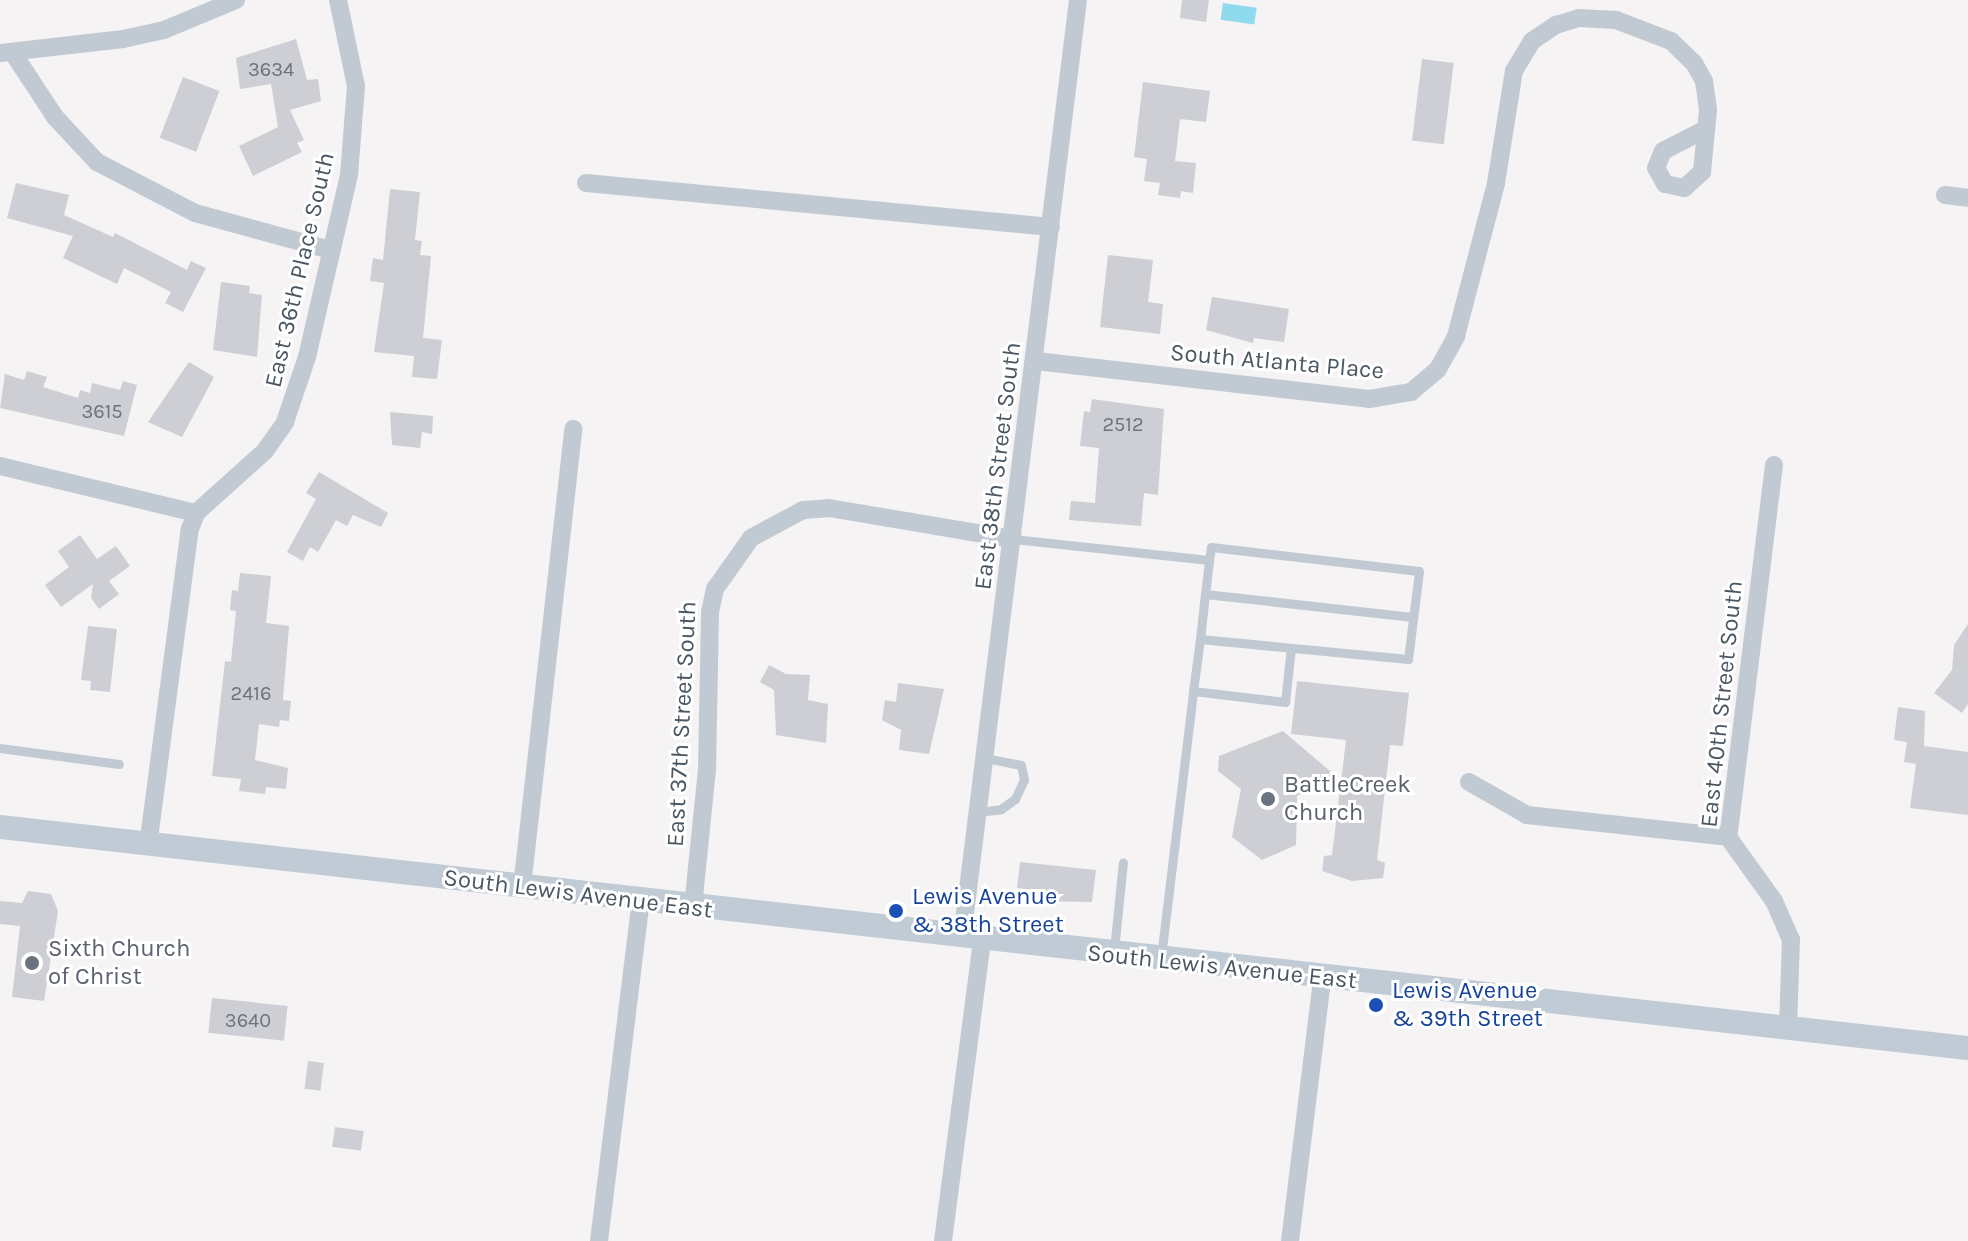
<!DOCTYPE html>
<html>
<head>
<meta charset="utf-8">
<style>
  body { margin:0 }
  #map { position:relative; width:1968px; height:1241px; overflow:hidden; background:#f5f3f3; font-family:Karla,sans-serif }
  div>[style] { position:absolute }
  .water>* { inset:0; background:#90daee; transform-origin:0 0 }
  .building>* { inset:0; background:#cdcfd5; transform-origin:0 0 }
  .service>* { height:9px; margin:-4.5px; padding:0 4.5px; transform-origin:4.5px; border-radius:4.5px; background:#c1cad2 }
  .minor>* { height:18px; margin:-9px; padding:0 9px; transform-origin:9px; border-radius:9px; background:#c1cad2 }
  .secondary>* { height:24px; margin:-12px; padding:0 12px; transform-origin:12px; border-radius:12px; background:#c1cbd6 }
  .dots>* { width:22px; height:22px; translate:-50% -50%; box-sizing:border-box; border:4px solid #fff; border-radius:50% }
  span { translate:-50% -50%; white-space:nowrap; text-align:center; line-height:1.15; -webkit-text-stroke:6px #fff; paint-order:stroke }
  .number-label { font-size:20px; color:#6b747e }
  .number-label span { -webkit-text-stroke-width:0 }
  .street-label { font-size:24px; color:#4a5661 }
  .worship-label { font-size:24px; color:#5b616d }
  .left { translate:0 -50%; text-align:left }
  .transit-label { font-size:24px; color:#164399 }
</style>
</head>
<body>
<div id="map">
  <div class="water">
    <div style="left:1223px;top:3px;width:34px;height:17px;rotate:8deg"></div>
  </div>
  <div class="building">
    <div style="clip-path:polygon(1182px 0,1209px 0,1206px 22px,1180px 18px)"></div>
    <div style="clip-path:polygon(296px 39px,307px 80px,318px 79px,321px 101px,290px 110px,304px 140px,297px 143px,302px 152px,253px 176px,239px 146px,278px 127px,271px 84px,240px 89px,236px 58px)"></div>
    <div style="left:1422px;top:59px;width:32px;height:82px;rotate:7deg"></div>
    <div style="left:183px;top:77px;width:39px;height:65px;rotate:21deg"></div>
    <div style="clip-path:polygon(1143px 82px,1210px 91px,1206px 122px,1180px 119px,1175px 161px,1196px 163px,1193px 193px,1181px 191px,1180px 198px,1158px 195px,1160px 183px,1144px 181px,1147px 159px,1134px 157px)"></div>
    <div style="clip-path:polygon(16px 183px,69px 195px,64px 215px,113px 237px,115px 233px,187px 270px,191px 261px,206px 268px,183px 312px,165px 303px,171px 292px,124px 268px,117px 284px,63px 258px,73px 236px,7px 218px)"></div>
    <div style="clip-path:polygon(390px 189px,420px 192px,415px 240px,422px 241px,420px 255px,431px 256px,423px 338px,442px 340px,437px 379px,412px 377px,414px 356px,374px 352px,384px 283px,370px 281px,373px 258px,383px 260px)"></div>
    <div style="clip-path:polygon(1108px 255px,1153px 260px,1148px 302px,1163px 304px,1160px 334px,1100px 327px)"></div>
    <div style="clip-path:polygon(221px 282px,250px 286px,249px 293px,262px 295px,257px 357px,213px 350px)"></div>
    <div style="clip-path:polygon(1212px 297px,1289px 309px,1284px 342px,1254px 338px,1253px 343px,1206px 330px)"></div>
    <div style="clip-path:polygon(189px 362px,214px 377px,182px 437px,148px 422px)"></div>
    <div style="clip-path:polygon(27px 371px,47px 377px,43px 387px,78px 398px,80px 390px,90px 393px,92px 383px,120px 390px,123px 381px,137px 385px,124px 436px,0 408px,5px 374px,24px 380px)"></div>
    <div style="clip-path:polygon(1092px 399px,1164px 409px,1158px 495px,1144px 493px,1141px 526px,1069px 520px,1071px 501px,1095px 503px,1099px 448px,1080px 446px,1084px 411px,1090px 412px)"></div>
    <div style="clip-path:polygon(390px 412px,433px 416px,432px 434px,422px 432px,420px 448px,392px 445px)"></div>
    <div style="clip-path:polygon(319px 472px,388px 513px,381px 527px,353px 515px,347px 526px,336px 520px,318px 552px,310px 547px,303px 561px,287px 552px,316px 499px,306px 493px)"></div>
    <div style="clip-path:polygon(80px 535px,97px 559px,116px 546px,130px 566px,109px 581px,119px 594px,99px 609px,91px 598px,93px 584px,61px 607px,45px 585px,69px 567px,58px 551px)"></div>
    <div style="clip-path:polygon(240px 573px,271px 576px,266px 623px,289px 626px,283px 700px,291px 701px,289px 721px,280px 720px,279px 727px,259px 724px,255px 760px,288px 768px,286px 789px,266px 787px,265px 794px,239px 791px,241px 779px,212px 776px,225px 661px,231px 662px,236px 611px,230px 610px,232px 590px,238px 591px)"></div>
    <div style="clip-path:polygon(1968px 624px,1968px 704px,1962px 713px,1934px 693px,1952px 670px,1954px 645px)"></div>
    <div style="clip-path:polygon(88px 626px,117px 629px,110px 692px,90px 690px,91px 681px,81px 680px)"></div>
    <div style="clip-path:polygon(769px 665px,786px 674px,810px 675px,808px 700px,828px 704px,826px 743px,776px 735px,774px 690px,760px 682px)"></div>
    <div style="clip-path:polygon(1297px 681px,1409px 693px,1403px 746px,1390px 745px,1377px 860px,1385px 863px,1383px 878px,1352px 881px,1322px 871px,1324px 856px,1332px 855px,1346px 740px,1291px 734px)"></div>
    <div style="clip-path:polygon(898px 683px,944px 689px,929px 754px,899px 750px,901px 730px,882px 720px,885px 700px,896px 702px)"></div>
    <div style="clip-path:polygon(1898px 707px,1925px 711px,1924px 746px,1968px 752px,1968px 815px,1910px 808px,1916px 764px,1904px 762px,1907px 742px,1894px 740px)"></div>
    <div style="clip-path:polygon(1283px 731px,1337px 777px,1297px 796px,1296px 845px,1262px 860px,1232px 837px,1241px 789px,1218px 771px,1219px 756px)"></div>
    <div style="clip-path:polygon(1020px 862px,1096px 870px,1092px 902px,1034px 901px,1035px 890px,1017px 888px)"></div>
    <div style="clip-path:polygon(28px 891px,51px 894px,58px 911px,44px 1001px,12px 997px,20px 926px,0 924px,0 901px,22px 903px)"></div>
    <div style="left:212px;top:998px;width:76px;height:35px;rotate:6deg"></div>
    <div style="left:308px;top:1061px;width:16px;height:28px;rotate:7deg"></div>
    <div style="left:335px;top:1127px;width:29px;height:20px;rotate:8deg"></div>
  </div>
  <div class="service">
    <div style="left:1013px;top:539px;width:197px;rotate:6.1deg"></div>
    <div style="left:1205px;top:594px;width:209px;rotate:6.3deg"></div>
    <div style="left:1193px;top:691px;width:93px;rotate:6.8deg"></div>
    <div style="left:1285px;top:702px;width:54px;rotate:-83.7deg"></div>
    <div style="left:0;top:748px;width:120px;rotate:7.7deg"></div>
    <div style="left:978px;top:812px;width:23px;rotate:-7deg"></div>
    <div style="left:1001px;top:809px;width:17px;rotate:-36deg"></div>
    <div style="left:1015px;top:799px;width:21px;rotate:-65deg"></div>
    <div style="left:1024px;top:780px;width:15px;rotate:-101deg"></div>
    <div style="left:1021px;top:765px;width:37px;rotate:-169deg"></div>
    <div style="left:1114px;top:950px;width:88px;rotate:-84.2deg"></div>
    <div style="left:1161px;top:957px;width:268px;rotate:-83.1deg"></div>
    <div style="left:1193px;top:691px;width:52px;rotate:-82.3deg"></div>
    <div style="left:1200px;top:639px;width:45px;rotate:-83.7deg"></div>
    <div style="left:1205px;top:594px;width:34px;rotate:-83deg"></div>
    <div style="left:1209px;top:560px;width:13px;rotate:-81deg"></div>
    <div style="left:1211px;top:547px;width:209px;rotate:6.6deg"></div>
    <div style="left:1419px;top:571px;width:89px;rotate:97.1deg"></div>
    <div style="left:1408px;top:659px;width:209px;rotate:-174.5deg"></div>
  </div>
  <div class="minor">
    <div style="left:0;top:53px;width:124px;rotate:-6.5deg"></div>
    <div style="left:123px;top:39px;width:42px;rotate:-12.4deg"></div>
    <div style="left:164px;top:30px;width:78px;rotate:-22.6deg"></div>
    <div style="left:13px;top:53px;width:77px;rotate:56.7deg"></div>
    <div style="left:55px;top:117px;width:62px;rotate:47deg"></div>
    <div style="left:97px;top:162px;width:110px;rotate:27.5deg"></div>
    <div style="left:195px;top:213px;width:140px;rotate:15.3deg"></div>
    <div style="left:586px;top:183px;width:467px;rotate:5.4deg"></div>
    <div style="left:1945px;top:195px;width:23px;rotate:7deg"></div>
    <div style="left:1036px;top:361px;width:335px;rotate:6.5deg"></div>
    <div style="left:1369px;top:399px;width:43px;rotate:-9.5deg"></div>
    <div style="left:1411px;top:392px;width:35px;rotate:-40deg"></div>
    <div style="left:1438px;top:369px;width:38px;rotate:-61deg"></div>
    <div style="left:1456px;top:336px;width:158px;rotate:-75.3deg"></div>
    <div style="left:1496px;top:183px;width:113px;rotate:-80.9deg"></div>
    <div style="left:1514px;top:71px;width:35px;rotate:-59deg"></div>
    <div style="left:1532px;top:41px;width:29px;rotate:-34deg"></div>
    <div style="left:1556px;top:25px;width:24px;rotate:-17deg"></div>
    <div style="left:1579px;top:18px;width:37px;rotate:3deg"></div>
    <div style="left:1616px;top:20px;width:59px;rotate:20.9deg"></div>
    <div style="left:1671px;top:41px;width:32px;rotate:44deg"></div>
    <div style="left:1694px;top:63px;width:21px;rotate:61deg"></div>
    <div style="left:1704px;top:81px;width:29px;rotate:82deg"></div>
    <div style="left:1708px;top:110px;width:62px;rotate:95.5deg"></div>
    <div style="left:1702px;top:172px;width:24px;rotate:138deg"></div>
    <div style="left:1684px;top:188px;width:19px;rotate:-168deg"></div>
    <div style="left:1665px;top:184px;width:18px;rotate:-119deg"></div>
    <div style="left:1656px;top:168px;width:18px;rotate:-68deg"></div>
    <div style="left:1663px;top:151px;width:48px;rotate:-27.1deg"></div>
    <div style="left:1774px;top:465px;width:375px;rotate:97deg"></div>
    <div style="left:1728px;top:837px;width:79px;rotate:54.3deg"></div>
    <div style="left:1774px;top:901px;width:43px;rotate:66.4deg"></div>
    <div style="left:1791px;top:940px;width:87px;rotate:92deg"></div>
    <div style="left:0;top:466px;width:202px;rotate:13.5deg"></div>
    <div style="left:1469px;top:782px;width:67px;rotate:29.6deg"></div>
    <div style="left:1527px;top:815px;width:202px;rotate:6.2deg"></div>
    <div style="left:148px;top:846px;width:320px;rotate:-82.5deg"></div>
    <div style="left:190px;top:529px;width:17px;rotate:-69deg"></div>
    <div style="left:196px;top:513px;width:93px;rotate:-41.9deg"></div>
    <div style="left:265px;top:451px;width:35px;rotate:-55deg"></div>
    <div style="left:285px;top:422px;width:69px;rotate:-71.3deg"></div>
    <div style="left:307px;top:357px;width:187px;rotate:-77deg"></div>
    <div style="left:349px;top:175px;width:89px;rotate:-85.5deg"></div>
    <div style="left:356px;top:86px;width:88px;rotate:-101.8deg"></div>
    <div style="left:522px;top:887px;width:461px;rotate:-83.6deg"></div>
    <div style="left:693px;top:907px;width:138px;rotate:-84.2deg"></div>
    <div style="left:707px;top:770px;width:158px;rotate:-88.9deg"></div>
    <div style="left:710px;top:612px;width:24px;rotate:-78deg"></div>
    <div style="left:715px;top:589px;width:62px;rotate:-54.8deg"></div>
    <div style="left:751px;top:538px;width:59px;rotate:-28.3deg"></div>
    <div style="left:803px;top:510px;width:26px;rotate:-4deg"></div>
    <div style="left:829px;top:508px;width:187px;rotate:9.6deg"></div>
    <div style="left:962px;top:938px;width:945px;rotate:-82.95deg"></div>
    <div style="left:599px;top:1241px;width:343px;rotate:-83deg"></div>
    <div style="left:943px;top:1241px;width:303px;rotate:-82.6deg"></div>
    <div style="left:1290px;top:1241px;width:264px;rotate:-83deg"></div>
  </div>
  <div class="secondary">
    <div style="left:0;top:827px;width:1980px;rotate:6.41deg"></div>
  </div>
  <div class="dots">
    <div style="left:1268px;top:799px;background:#6b7280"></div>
    <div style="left:896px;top:911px;background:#1a4fb4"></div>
    <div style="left:32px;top:963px;background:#6b7280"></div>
    <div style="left:1376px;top:1005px;background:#1a4fb4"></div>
  </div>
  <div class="number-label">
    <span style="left:271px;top:69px">3634</span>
    <span style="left:102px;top:411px">3615</span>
    <span style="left:1123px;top:424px">2512</span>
    <span style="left:251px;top:693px">2416</span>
    <span style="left:248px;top:1020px">3640</span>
  </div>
  <div class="street-label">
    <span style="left:300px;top:270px;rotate:-77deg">East 36th Place South</span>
    <span style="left:1277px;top:362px;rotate:5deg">South Atlanta Place</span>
    <span style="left:998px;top:466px;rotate:-83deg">East 38th Street South</span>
    <span style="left:1722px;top:704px;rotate:-84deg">East 40th Street South</span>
    <span style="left:682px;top:724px;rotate:-87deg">East 37th Street South</span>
    <span style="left:578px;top:894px;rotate:7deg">South Lewis Avenue East</span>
    <span style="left:1222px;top:967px;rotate:6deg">South Lewis Avenue East</span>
  </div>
  <div class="worship-label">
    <span class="left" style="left:1284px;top:799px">BattleCreek<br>Church</span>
    <span class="left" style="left:48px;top:963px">Sixth Church<br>of Christ</span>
  </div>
  <div class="transit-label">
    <span class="left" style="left:912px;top:911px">Lewis Avenue<br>&amp; 38th Street</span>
    <span class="left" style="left:1392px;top:1005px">Lewis Avenue<br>&amp; 39th Street</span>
  </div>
</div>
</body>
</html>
